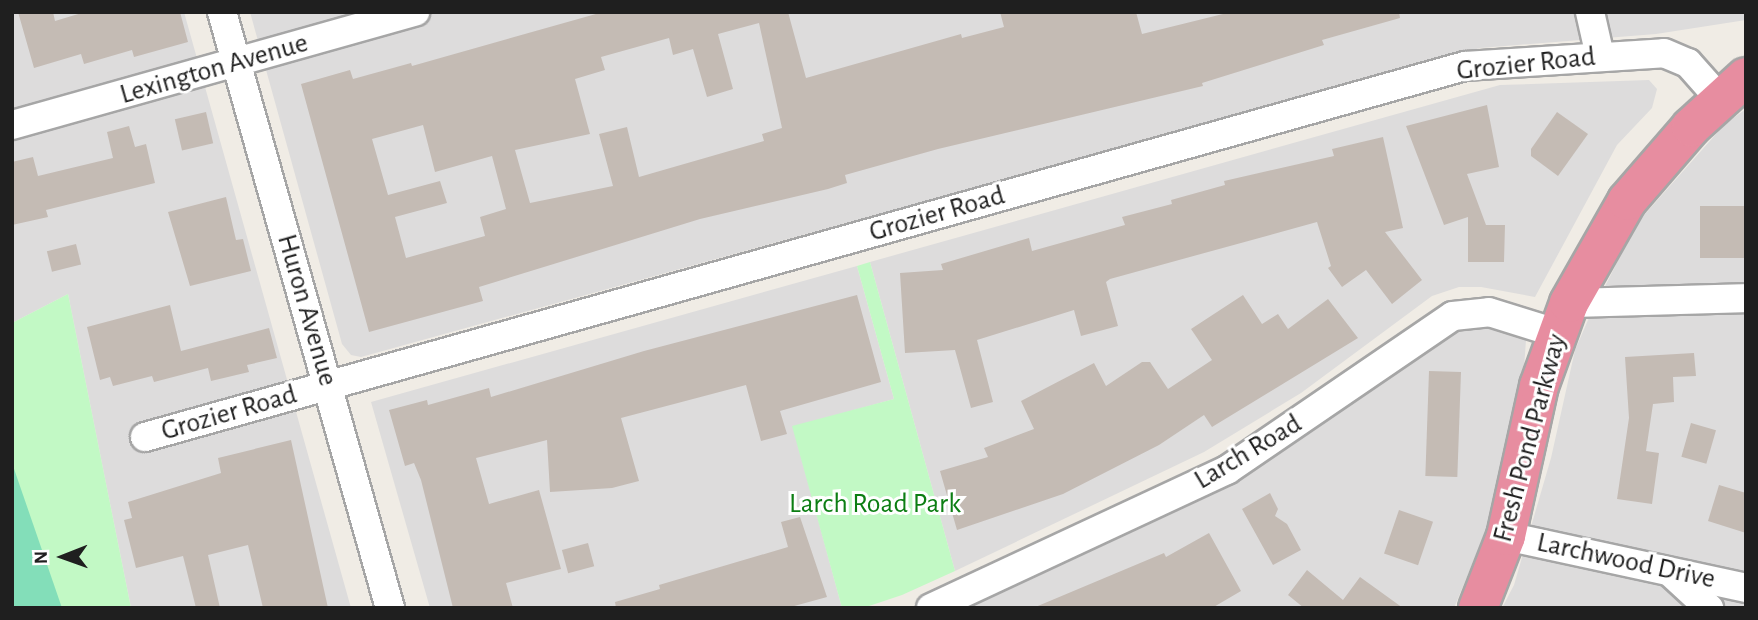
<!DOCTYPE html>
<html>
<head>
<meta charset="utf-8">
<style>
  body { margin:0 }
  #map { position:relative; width:1758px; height:620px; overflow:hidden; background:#f0ece5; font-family:"Alegreya Sans",sans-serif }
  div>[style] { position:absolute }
  .residential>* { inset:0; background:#dddcdc }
  .park>* { inset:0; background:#c2f9c5 }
  .pitch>* { inset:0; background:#83deb9 }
  .building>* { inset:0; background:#c4bbb4; transform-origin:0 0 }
  .roads { filter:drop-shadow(2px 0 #a6a6a6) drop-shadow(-2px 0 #a6a6a6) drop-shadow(0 2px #a6a6a6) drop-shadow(0 -2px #a6a6a6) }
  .minor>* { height:28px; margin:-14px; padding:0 14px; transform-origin:14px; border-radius:14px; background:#fff }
  .highway>* { height:38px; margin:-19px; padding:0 19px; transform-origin:19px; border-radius:19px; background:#e78da0 }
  span { translate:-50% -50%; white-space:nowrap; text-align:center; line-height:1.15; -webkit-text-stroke:6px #fff; paint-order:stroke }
  .street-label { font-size:28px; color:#1f1f1f }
  .park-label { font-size:28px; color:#0c7e13 }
  .frame { position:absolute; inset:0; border:14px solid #1f1f1f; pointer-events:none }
  .north { position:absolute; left:28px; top:522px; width:70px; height:70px; -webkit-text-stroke:5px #fff; paint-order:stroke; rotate:269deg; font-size:19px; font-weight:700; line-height:28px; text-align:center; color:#1f1f1f }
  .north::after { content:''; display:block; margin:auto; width:24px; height:32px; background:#1f1f1f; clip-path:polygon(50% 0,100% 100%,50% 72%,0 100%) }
</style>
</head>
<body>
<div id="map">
  <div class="residential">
    <div style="clip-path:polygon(12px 12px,184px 12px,351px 608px,131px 608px,68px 294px,12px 323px)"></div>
    <div style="clip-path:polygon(250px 12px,1746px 12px,1746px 20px,1656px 34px,1480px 48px,361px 357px,351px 355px,342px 344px)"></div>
    <div style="clip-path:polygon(1649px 80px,1657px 89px,1652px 108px,1617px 145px,1535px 297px,1481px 287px,1459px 287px,1432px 296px,1301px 393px,1204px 452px,955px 571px,870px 262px,1500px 85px)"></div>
    <div style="clip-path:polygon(1746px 109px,1746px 608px,1502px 608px,1514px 585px,1551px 458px,1575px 350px,1588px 320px,1637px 223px,1725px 124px)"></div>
    <div style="clip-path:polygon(857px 266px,894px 399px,793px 427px,842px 608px,430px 608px,371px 402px)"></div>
    <div style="clip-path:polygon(1493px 324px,1526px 340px,1524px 368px,1490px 521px,1454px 608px,954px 608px,1255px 470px,1424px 347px,1472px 326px)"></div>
  </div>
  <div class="park">
    <div style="clip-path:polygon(870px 262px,955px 571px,902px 595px,863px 608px,842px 608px,792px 426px,894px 399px,857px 266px)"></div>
    <div style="clip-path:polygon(68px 294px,131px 608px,12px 608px,12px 323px)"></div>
  </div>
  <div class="pitch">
    <div style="clip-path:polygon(12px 463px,62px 608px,12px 608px)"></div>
  </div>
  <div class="building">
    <div style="clip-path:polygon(18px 12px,53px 12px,55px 21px,85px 12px,180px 12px,188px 42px,134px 57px,132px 50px,84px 64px,81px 54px,34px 68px)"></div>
    <div style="clip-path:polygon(evenodd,603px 12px,788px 12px,806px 78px,961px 34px,962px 38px,1004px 27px,1000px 12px,1136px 12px,1142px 34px,1231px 12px,1399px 12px,1400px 18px,1322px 40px,1324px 45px,1202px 83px,1203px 86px,938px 149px,845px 175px,847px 183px,828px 189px,700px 219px,479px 287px,483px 301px,369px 332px,301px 84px,350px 70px,353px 79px,411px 63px,412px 66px,603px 12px,759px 23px,782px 128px,762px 134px,764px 141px,639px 177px,627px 127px,599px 134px,613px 186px,530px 203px,515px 150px,590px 134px,575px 79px,605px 70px,601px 57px,669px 38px,673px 55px,693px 49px,707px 97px,733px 89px,718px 34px,759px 23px,603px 12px,423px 125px,435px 172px,492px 156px,506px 209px,480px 217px,485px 236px,406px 258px,395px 217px,447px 203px,440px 181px,388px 195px,372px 139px,423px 125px)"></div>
    <div style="clip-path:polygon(1487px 105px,1499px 167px,1467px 174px,1486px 225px,1505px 225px,1504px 262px,1468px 262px,1468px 217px,1444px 225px,1406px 126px)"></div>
    <div style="left:206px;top:112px;width:32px;height:32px;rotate:77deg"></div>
    <div style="clip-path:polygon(1557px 112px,1588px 134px,1558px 176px,1531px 156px,1531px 149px)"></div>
    <div style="clip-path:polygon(129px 126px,135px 147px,146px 144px,155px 183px,46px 210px,48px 217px,12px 225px,12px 162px,33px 157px,38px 176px,113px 158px,107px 132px)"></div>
    <div style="clip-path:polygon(1383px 137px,1403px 228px,1385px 232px,1422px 280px,1392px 304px,1366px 270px,1342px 287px,1328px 268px,1331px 266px,1317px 222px,1110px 279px,1106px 282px,1118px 326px,1081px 336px,1074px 310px,977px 340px,993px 402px,971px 408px,955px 350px,905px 353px,900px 273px,943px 270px,941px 264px,1029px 238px,1032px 251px,1125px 225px,1122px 217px,1172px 204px,1171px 200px,1225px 185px,1224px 181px,1334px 156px,1332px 149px)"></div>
    <div style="clip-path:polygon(226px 197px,236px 240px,243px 239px,251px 271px,190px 286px,168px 212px)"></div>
    <div style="left:1746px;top:206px;width:52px;height:46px;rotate:90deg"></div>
    <div style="left:76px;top:244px;width:21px;height:30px;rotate:76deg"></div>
    <div style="clip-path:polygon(857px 295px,881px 382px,780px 411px,787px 434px,761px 441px,746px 385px,621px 418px,639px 481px,612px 488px,550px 492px,547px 440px,476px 458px,489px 504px,539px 490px,561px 569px,506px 583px,513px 608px,453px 608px,421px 480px,414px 463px,405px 466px,389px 410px,427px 400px,428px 405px,489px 388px,491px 397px,644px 351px)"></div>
    <div style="clip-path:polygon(1243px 295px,1262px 324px,1278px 314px,1288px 329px,1328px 299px,1358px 338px,1212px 427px,1204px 415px,1159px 445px,1063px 494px,957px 530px,940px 471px,988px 457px,984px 448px,1034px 429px,1021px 401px,1094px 363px,1106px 386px,1142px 362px,1150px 362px,1168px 389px,1212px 360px,1191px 329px)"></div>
    <div style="clip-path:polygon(170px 305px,181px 351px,269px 328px,277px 358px,247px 365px,249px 372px,211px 381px,208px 368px,154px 382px,152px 376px,113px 386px,110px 377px,100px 380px,87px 327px)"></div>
    <div style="clip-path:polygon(1694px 353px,1696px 376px,1673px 377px,1674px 402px,1653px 404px,1646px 451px,1659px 453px,1652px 504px,1617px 499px,1629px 418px,1625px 357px)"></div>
    <div style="left:1429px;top:371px;width:32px;height:105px;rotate:2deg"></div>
    <div style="left:1691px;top:423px;width:26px;height:35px;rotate:16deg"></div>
    <div style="clip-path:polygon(291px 440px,328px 608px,263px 608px,248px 545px,208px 555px,220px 608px,196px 608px,183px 556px,136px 568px,124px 520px,132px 518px,128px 502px,221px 473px,218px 458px)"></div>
    <div style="clip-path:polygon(1719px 485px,1746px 493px,1746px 533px,1708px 521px)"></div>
    <div style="clip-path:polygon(1270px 493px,1278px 509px,1275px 516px,1287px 524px,1301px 550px,1273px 565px,1242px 509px)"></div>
    <div style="left:1399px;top:510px;width:36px;height:46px;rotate:19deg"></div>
    <div style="clip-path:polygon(800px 517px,827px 597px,787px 608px,616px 608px,615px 602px,660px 589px,659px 585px,788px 547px,781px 522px)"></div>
    <div style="clip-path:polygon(1209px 533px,1241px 591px,1212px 608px,1033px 608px,1164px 553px,1166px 557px)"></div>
    <div style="left:588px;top:543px;width:24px;height:27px;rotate:75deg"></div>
    <div style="clip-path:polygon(1307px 570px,1343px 600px,1360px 577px,1403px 608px,1304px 608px,1288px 595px)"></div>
  </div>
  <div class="roads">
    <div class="minor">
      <div style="left:222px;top:12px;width:619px;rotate:74.26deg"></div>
      <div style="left:1590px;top:12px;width:45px;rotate:77.2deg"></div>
      <div style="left:12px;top:125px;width:419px;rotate:-15.7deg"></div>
      <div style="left:1569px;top:303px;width:177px;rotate:-1.6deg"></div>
      <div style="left:145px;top:437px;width:1371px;rotate:-15.7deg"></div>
      <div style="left:1465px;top:66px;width:199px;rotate:-3.7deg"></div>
      <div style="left:1664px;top:53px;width:26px;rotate:23deg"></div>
      <div style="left:1688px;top:63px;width:48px;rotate:48.4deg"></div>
      <div style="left:1506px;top:536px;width:246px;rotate:12.2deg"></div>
      <div style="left:1671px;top:573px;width:52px;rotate:42.6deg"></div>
      <div style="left:931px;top:608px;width:327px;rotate:-25deg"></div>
      <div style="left:1227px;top:470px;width:273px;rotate:-34.3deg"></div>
      <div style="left:1453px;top:316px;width:36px;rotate:-6deg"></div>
      <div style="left:1489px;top:312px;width:70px;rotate:17.4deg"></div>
    </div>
    <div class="highway">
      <div style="left:1478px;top:608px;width:77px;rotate:-68.7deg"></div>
      <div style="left:1506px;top:536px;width:154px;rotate:-77.6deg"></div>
      <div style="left:1539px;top:386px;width:88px;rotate:-70.1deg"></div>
      <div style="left:1569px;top:303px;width:117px;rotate:-60.4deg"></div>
      <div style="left:1627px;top:201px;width:98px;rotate:-49.1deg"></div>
      <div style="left:1691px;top:127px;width:74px;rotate:-42.3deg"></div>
    </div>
  </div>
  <div class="street-label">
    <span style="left:1526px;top:64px;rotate:-6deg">Grozier Road</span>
    <span style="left:214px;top:69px;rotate:-16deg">Lexington Avenue</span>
    <span style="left:937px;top:214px;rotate:-16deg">Grozier Road</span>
    <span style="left:307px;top:310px;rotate:74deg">Huron Avenue</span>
    <span style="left:229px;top:413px;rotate:-16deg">Grozier Road</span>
    <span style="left:1530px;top:438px;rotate:-75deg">Fresh Pond Parkway</span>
    <span style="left:1248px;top:452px;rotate:-31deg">Larch Road</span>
    <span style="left:1626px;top:561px;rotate:12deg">Larchwood Drive</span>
  </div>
  <div class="park-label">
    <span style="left:875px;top:504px">Larch Road Park</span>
  </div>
  <div class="frame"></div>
  <div class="north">N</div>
</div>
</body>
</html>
